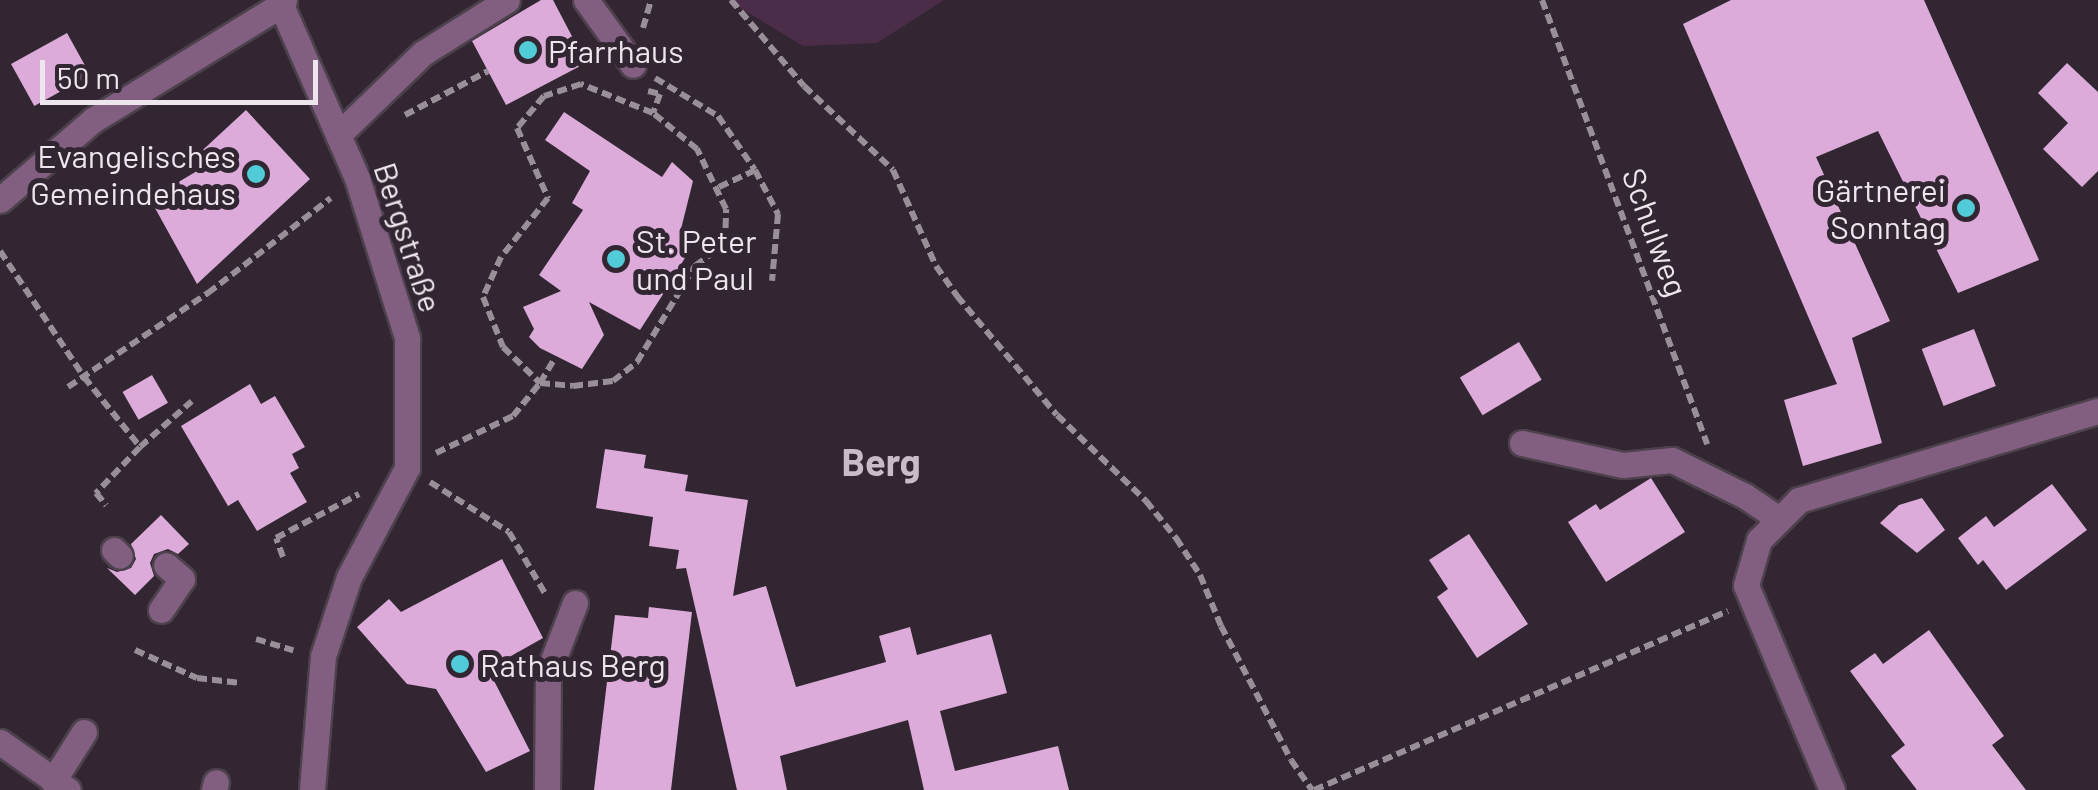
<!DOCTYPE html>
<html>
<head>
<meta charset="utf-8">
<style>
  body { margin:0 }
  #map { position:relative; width:2098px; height:790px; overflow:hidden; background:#322632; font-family:Barlow,sans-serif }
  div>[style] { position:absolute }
  .green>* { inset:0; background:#4b2d4a }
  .building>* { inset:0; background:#dcabd9; transform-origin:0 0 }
  .path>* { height:6px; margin-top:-3px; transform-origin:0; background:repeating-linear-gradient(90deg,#998f99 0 10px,transparent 0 15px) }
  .roads { filter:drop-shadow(2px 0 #4c414c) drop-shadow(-2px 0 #4c414c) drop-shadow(0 2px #4c414c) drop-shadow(0 -2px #4c414c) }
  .minor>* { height:25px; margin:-12.5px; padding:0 12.5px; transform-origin:12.5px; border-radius:12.5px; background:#825f80 }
  .dots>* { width:28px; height:28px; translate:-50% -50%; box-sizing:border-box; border:5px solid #322632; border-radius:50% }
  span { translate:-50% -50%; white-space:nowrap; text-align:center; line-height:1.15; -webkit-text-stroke:10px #322632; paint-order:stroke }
  .poi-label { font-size:32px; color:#eee6ed }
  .left { translate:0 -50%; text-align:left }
  .right { translate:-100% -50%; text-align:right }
  .street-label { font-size:32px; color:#eee6ed }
  .quarter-label { font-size:38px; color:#cabbc9; font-weight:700 }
  .scale { position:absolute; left:40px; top:60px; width:278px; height:45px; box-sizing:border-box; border:5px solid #eee6ed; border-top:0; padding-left:12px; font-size:30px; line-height:35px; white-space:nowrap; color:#eee6ed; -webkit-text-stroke:8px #322632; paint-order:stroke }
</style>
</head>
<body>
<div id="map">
  <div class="green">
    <div style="clip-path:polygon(727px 0,944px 0,877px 43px,803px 46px)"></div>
  </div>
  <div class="building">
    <div style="clip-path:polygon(541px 0,553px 0,586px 63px,506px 105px,472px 41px)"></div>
    <div style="clip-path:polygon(1731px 0,1924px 0,2039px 260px,1958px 293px,1878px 131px,1816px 157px,1890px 321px,1852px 338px,1882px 443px,1803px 466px,1784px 400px,1837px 384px,1683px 24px)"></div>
    <div style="left:67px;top:33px;width:48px;height:64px;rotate:61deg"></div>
    <div style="clip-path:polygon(2067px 63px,2098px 92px,2098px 171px,2082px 187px,2043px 149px,2068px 123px,2038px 93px)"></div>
    <div style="clip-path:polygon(246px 110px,310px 179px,197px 284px,150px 199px,202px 168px,193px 159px)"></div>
    <div style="clip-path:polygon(564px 112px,662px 177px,672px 162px,693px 181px,680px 233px,696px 239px,669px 285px,640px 330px,589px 302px,604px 335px,582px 369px,540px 348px,529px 337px,534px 329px,523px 307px,561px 291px,539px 275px,583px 210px,572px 203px,590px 171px,545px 140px)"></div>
    <div style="left:1974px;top:329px;width:61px;height:56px;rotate:69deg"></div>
    <div style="left:1519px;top:342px;width:44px;height:69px;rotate:59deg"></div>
    <div style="left:152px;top:375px;width:32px;height:34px;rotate:60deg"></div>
    <div style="clip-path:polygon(250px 384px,261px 404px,275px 396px,305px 447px,292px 454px,299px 468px,290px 473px,307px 502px,257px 531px,238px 500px,228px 506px,181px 426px)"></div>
    <div style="clip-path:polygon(605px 449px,646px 455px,644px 468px,688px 475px,685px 491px,748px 500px,733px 596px,766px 586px,796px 687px,886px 662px,879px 636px,910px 627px,917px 655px,991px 634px,1007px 693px,940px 711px,955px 771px,1058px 746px,1069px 790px,924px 790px,908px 720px,780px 756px,787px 790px,737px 790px,686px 568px,676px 569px,679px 550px,649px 546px,653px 517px,596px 508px)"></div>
    <div style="clip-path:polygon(1651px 478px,1685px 532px,1606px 582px,1568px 522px,1596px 504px,1600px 510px)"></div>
    <div style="clip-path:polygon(2052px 484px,2087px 530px,2006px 590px,1983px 560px,1978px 565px,1958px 538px,1986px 516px,1994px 527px)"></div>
    <div style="clip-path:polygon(1922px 498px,1945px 530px,1917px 553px,1880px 523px,1899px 505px)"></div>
    <div style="clip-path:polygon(161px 515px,189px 544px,178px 554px,168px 549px,154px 554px,150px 563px,154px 576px,135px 595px,107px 568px,117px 572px,131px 568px,136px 559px,131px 544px)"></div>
    <div style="clip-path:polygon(1469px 534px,1528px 624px,1477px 658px,1437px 597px,1448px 589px,1429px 560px)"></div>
    <div style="clip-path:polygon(502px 559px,543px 638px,488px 669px,530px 751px,486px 772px,436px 689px,407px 684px,357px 627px,389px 599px,401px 612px)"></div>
    <div style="clip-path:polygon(649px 607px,692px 612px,671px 790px,594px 790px,615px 615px,648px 618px)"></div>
    <div style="clip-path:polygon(1929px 630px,2004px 736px,1992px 745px,2026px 790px,1917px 790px,1891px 756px,1905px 745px,1850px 671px,1875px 653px,1883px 664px)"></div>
  </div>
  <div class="path">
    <div style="left:731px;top:0;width:113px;rotate:49.7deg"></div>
    <div style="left:804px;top:86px;width:122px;rotate:43.3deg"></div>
    <div style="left:893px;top:170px;width:105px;rotate:65.9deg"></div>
    <div style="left:936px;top:266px;width:37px;rotate:55deg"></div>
    <div style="left:957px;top:296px;width:155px;rotate:50deg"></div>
    <div style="left:1057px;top:415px;width:124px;rotate:44deg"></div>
    <div style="left:1146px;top:501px;width:48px;rotate:51deg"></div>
    <div style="left:1176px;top:538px;width:44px;rotate:57deg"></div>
    <div style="left:1200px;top:575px;width:55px;rotate:67.6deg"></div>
    <div style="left:1221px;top:626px;width:151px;rotate:62.4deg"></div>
    <div style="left:1291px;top:760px;width:37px;rotate:55deg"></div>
    <div style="left:1542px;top:0;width:474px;rotate:69.6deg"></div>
    <div style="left:643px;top:28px;width:29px;rotate:-74deg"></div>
    <div style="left:655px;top:78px;width:74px;rotate:31.1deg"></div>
    <div style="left:718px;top:116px;width:65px;rotate:55.6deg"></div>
    <div style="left:755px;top:170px;width:50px;rotate:62.4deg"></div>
    <div style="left:778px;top:214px;width:67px;rotate:95.1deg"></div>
    <div style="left:648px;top:91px;width:12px;rotate:14deg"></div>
    <div style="left:660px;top:94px;width:20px;rotate:110deg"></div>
    <div style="left:405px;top:115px;width:94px;rotate:-27.9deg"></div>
    <div style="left:719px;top:187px;width:40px;rotate:-25deg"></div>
    <div style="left:0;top:251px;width:151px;rotate:56.3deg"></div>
    <div style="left:84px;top:377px;width:90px;rotate:51.3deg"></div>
    <div style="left:140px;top:447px;width:64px;rotate:133.7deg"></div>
    <div style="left:96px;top:493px;width:16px;rotate:50deg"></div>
    <div style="left:68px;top:387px;width:169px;rotate:-33.9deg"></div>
    <div style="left:208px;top:293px;width:155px;rotate:-37.7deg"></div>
    <div style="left:140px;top:447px;width:69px;rotate:-41.5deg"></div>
    <div style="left:436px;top:453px;width:85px;rotate:-25.7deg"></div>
    <div style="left:513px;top:416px;width:43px;rotate:-50.7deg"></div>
    <div style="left:540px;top:383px;width:33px;rotate:5deg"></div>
    <div style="left:573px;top:386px;width:40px;rotate:-7.1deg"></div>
    <div style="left:613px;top:381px;width:31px;rotate:-38deg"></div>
    <div style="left:637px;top:362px;width:112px;rotate:-58.9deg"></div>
    <div style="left:695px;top:266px;width:38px;rotate:-37deg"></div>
    <div style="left:725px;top:243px;width:34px;rotate:-88deg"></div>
    <div style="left:726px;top:209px;width:67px;rotate:-115.8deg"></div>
    <div style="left:697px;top:149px;width:57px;rotate:-140.7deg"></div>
    <div style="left:653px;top:113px;width:78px;rotate:-158.1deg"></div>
    <div style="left:581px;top:84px;width:39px;rotate:162deg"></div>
    <div style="left:544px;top:96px;width:42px;rotate:130.2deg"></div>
    <div style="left:517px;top:128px;width:77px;rotate:66.1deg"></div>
    <div style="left:548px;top:198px;width:75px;rotate:128.5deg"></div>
    <div style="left:501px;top:257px;width:44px;rotate:114.2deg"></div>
    <div style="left:483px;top:297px;width:54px;rotate:68.2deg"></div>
    <div style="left:503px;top:347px;width:52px;rotate:44.2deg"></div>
    <div style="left:540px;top:383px;width:29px;rotate:-59deg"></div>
    <div style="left:430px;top:482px;width:93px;rotate:32.3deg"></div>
    <div style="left:509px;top:532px;width:73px;rotate:59.6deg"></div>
    <div style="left:283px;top:557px;width:20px;rotate:-110deg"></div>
    <div style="left:276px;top:538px;width:94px;rotate:-27.9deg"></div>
    <div style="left:256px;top:639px;width:39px;rotate:17deg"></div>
    <div style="left:135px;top:650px;width:68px;rotate:24.3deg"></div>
    <div style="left:197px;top:678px;width:44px;rotate:6.5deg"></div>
    <div style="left:1314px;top:790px;width:451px;rotate:-23.4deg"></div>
  </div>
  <div class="roads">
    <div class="minor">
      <div style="left:284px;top:0;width:6px;rotate:121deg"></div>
      <div style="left:281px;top:5px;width:189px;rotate:66.3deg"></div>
      <div style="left:357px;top:178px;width:168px;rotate:72.6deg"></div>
      <div style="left:407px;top:338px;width:130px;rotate:90deg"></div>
      <div style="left:407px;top:468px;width:123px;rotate:118deg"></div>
      <div style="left:349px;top:577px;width:83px;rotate:108.2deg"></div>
      <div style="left:323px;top:656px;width:134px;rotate:94.7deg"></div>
      <div style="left:586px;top:0;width:80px;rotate:54.1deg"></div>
      <div style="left:338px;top:135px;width:118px;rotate:-44deg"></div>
      <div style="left:423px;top:53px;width:99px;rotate:-32.2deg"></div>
      <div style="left:0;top:200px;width:123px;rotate:-40.7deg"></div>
      <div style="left:93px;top:120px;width:220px;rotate:-31.5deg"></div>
      <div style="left:1522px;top:443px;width:103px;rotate:12.3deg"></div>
      <div style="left:1623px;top:465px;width:49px;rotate:-5.8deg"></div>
      <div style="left:1672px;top:460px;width:81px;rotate:26.3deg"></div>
      <div style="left:1745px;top:496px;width:41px;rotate:34.1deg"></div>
      <div style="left:114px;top:550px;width:8px;rotate:45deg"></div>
      <div style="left:161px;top:610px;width:37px;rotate:-56deg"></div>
      <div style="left:182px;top:579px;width:21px;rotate:-139deg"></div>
      <div style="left:0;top:742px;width:83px;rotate:35.2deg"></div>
      <div style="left:53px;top:781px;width:58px;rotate:-57.7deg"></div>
      <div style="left:214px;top:790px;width:8px;rotate:-76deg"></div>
      <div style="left:547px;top:790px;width:117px;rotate:-89.5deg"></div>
      <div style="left:548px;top:673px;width:75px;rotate:-68.9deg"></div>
      <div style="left:1832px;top:790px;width:222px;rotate:-112.8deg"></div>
      <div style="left:1746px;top:585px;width:47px;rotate:-73.9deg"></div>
      <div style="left:1759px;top:540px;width:57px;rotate:-45deg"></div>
      <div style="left:1799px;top:500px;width:312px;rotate:-16.6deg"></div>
    </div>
  </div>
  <div class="dots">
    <div style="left:528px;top:50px;background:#52cbd9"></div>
    <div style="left:256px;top:174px;background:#52cbd9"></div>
    <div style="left:1966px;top:208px;background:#52cbd9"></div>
    <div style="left:616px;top:259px;background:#52cbd9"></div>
    <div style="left:460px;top:664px;background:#52cbd9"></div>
  </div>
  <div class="poi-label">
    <span class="left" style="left:548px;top:50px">Pfarrhaus</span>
    <span class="right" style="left:236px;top:174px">Evangelisches<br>Gemeindehaus</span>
    <span class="right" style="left:1946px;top:208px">Gärtnerei<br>Sonntag</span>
    <span class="left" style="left:636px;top:259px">St. Peter<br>und Paul</span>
    <span class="left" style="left:480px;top:664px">Rathaus Berg</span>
  </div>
  <div class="street-label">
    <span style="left:1656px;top:232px;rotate:70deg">Schulweg</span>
    <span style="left:409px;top:237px;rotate:72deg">Bergstraße</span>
  </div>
  <div class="quarter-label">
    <span style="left:881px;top:462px">Berg</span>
  </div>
  <div class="scale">50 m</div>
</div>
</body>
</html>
